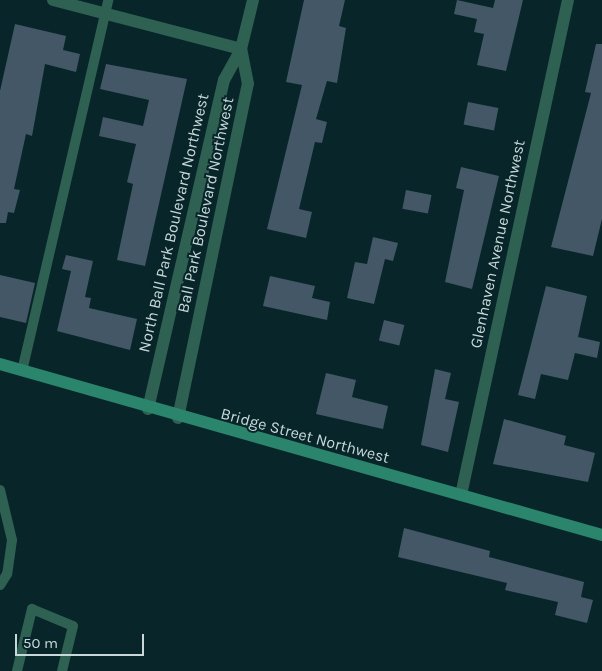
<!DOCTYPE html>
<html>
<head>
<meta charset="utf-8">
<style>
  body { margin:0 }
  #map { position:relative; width:602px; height:671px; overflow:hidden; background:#082629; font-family:Karla,sans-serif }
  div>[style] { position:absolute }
  .building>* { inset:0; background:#435766; transform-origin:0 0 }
  .lane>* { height:10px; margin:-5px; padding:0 5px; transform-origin:5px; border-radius:5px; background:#2e6152 }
  .street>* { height:12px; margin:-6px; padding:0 6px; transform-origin:6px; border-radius:6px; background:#2e6152 }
  .secondary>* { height:12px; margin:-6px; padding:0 6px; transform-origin:6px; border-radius:6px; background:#2b856d }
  span { translate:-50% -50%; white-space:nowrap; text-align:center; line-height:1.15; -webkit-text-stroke:4px #082629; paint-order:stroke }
  .street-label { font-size:16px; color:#c8d8da }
  .scale { position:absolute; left:15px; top:634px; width:129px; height:22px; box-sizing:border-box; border:2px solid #c8d8da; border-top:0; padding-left:6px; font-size:15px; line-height:18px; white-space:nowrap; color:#c8d8da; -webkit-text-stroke:4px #082629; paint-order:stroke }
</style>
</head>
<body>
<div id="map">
  <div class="building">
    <div style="clip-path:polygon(304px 0,345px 0,339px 26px,346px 28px,337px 83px,327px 81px,316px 119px,327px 122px,322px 143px,315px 142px,299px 209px,312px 212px,306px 238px,267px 229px,302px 85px,286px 82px)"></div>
    <div style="clip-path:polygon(457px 0,493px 8px,495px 0,523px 0,506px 71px,477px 65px,484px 34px,474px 32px,477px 19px,454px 14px)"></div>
    <div style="clip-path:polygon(15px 24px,66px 36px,63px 50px,80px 54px,76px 72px,45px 64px,32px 136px,26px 134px,14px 189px,20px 190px,14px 213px,8px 212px,6px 223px,0 223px,0 91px)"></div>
    <div style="clip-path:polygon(596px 44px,602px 44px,602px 219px,593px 256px,551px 247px,591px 93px,585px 92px)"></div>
    <div style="clip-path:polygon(106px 64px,187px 79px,145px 266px,117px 260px,133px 184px,127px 182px,136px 144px,99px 136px,103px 117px,143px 126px,149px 100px,100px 89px)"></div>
    <div style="left:468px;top:102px;width:31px;height:23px;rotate:11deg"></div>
    <div style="clip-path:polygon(461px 167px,499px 176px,472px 289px,445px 282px,464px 190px,456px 188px)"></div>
    <div style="left:406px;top:190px;width:26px;height:19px;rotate:11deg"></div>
    <div style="clip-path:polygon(373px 237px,398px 243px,393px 261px,385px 259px,374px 304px,347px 298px,355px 262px,367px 264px)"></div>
    <div style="clip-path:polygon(66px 255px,93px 261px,85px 297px,91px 298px,89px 308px,137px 319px,130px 350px,57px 331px,71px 271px,62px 269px)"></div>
    <div style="clip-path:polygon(0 275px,35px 283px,26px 323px,0 317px)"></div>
    <div style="clip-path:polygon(270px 276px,315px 286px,312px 298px,330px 302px,327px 320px,263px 306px)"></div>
    <div style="clip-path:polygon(546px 286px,587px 296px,578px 337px,600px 342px,597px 358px,575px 353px,568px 380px,541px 374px,535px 399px,518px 395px)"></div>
    <div style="left:384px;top:320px;width:21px;height:21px;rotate:14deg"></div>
    <div style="clip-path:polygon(435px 369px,451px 373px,445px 399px,459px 402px,448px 452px,421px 445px)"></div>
    <div style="clip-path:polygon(326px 373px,356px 380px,352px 397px,388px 406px,383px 429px,316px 414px)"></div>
    <div style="clip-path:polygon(504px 419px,566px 436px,564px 445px,595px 453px,588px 482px,493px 464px)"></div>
    <div style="clip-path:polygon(404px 528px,490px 551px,489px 557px,584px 582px,581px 597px,593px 600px,587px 623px,555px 615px,558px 602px,505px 590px,507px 583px,398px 557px)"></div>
  </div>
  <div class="lane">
    <div style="left:22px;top:371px;width:381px;rotate:-76.9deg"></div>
    <div style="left:0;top:490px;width:51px;rotate:76.5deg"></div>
    <div style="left:12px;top:540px;width:34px;rotate:98deg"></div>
    <div style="left:7px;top:574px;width:13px;rotate:122deg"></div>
    <div style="left:17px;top:671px;width:64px;rotate:-76.4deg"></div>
    <div style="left:32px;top:609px;width:44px;rotate:22.5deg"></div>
    <div style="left:73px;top:626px;width:46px;rotate:103.7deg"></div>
  </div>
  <div class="street">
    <div style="left:53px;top:0;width:194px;rotate:14.6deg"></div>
    <div style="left:148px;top:409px;width:338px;rotate:-77deg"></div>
    <div style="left:224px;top:80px;width:35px;rotate:-61deg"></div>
    <div style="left:178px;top:418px;width:341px;rotate:-78.2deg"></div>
    <div style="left:248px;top:84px;width:36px;rotate:-101deg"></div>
    <div style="left:241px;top:49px;width:50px;rotate:-76.2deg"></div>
    <div style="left:461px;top:495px;width:506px;rotate:-77.8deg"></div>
  </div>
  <div class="secondary">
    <div style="left:0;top:364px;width:626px;rotate:15.86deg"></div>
  </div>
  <div class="street-label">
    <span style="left:206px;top:205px;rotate:-78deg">Ball Park Boulevard Northwest</span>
    <span style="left:174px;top:223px;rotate:-77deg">North Ball Park Boulevard Northwest</span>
    <span style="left:498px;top:244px;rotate:-78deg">Glenhaven Avenue Northwest</span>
    <span style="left:305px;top:436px;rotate:15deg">Bridge Street Northwest</span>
  </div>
  <div class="scale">50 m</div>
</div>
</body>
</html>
